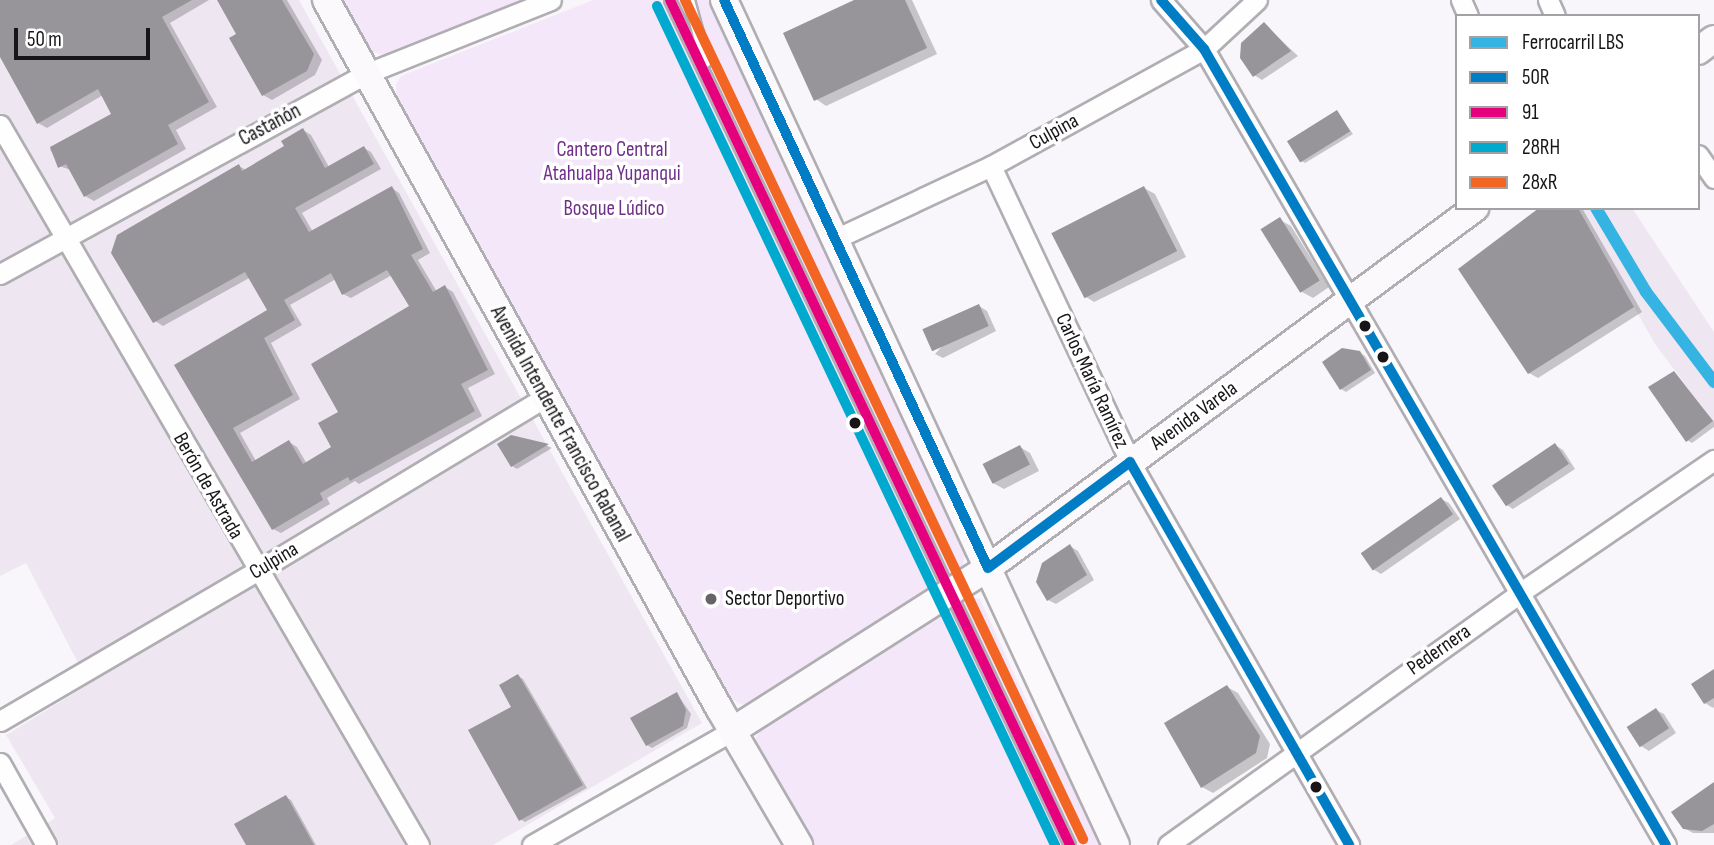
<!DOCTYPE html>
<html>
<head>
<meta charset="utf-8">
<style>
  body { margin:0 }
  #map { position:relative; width:1714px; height:845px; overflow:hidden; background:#f9f6fb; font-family:"Sofia Sans Condensed",sans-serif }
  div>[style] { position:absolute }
  .built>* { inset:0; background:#eee7f2 }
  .green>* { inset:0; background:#f4e7f9 }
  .shadow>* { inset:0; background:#0003 }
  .building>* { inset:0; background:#979599; transform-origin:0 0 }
  .roads { filter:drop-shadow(2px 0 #b0aeb2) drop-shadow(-2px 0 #b0aeb2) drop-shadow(0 2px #b0aeb2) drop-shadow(0 -2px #b0aeb2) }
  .lane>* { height:10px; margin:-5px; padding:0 5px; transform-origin:5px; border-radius:5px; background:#fefefe }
  .street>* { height:19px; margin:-9.5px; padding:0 9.5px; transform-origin:9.5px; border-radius:9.5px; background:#fefefe }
  .secondary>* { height:26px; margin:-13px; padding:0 13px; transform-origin:13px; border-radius:13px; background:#fbf9fb }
  .bus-1>* { height:10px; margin:-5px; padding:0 5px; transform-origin:5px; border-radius:5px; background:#007dc5 }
  .bus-2>* { height:10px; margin:-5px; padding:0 5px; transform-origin:5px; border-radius:5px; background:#e5007d }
  .bus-3>* { height:10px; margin:-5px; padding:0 5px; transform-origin:5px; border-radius:5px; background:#00a9ce }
  .bus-4>* { height:10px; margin:-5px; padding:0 5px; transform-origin:5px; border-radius:5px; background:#f26522 }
  .rail-1>* { height:12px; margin:-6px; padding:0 6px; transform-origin:6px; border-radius:6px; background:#35b3e2 }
  .dots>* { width:19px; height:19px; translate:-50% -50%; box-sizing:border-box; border:4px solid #fff; border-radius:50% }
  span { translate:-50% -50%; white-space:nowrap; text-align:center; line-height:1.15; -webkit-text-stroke:7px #fff; paint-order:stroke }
  .street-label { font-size:21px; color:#171518 }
  .park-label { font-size:21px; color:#703089 }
  .poi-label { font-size:21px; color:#171518 }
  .left { translate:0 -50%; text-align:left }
  .legend { position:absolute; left:1455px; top:14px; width:245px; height:196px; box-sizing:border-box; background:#fff; border:2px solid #a2a1a3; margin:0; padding:9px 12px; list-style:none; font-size:21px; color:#171518 }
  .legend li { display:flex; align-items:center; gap:14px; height:35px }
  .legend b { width:35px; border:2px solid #a2a1a3 }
  .scale { position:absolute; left:14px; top:28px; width:136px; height:32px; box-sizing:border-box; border:4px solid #171518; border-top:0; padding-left:9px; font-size:21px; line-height:24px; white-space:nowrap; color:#171518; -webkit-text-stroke:5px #fff; paint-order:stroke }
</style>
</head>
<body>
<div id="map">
  <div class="built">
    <div style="clip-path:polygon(0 0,299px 0,702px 723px,493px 845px,11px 845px,55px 818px,6px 735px,89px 684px,26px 563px,0 576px)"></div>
    <div style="clip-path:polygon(1578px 208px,1632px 208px,1714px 332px,1714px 423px,1655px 344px)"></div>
  </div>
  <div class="green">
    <div style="clip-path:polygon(340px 0,527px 0,384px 55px,368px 51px)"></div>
    <div style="clip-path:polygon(593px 0,711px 0,965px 553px,963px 565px,955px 574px,743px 705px,730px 698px,396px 95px,396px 84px,401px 76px)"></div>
    <div style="clip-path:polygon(970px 597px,980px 599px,1035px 719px,1065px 765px,1102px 845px,812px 845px,756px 751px,756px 737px,763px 726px)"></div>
  </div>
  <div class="shadow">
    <div style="clip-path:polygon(0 0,209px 0,170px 23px,217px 107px,176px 130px,186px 149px,94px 201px,85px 196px,71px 170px,59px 166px,50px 149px,114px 114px,103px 95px,47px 128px,38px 123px,0 56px)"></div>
    <div style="clip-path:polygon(219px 0,287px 0,322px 60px,315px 75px,272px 100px,263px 95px,238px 35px)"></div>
    <div style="clip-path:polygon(858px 0,912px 0,937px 54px,826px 106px,816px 99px)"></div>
    <div style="clip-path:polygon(1264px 24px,1298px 56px,1262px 80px,1254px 75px)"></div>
    <div style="clip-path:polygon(1337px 112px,1353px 134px,1305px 163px,1300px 160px)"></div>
    <div style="clip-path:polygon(evenodd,303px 130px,311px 135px,329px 167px,364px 148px,371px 152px,381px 169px,302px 213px,313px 232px,392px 188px,399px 193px,430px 253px,418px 260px,437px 292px,445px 287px,453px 292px,495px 374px,468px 388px,482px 416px,359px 484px,355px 481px,327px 498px,330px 504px,281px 533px,273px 529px,176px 365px,270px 310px,251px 277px,163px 326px,155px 321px,239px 166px,246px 170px,287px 146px,303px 130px,392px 275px,411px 307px,340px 413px,334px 448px,307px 464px,297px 447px,289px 442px,256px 461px,240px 433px,300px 399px,271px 343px,302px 325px,290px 305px,336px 279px,343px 294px,351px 298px,392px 275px)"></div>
    <div style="clip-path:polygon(1144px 188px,1155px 194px,1186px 257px,1094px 302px,1083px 295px)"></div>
    <div style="clip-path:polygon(1542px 208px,1582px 208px,1642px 312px,1538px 378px,1529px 373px)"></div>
    <div style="clip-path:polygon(1280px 220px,1291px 226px,1329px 287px,1313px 298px,1302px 292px)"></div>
    <div style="clip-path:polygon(979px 306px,987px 311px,996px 331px,943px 358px,935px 354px)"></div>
    <div style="clip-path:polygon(1360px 353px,1365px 356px,1375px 373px,1346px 392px,1341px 389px)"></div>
    <div style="clip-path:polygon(1674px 373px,1714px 422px,1714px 427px,1692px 443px,1687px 440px)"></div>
    <div style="clip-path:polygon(512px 437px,548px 446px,552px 448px,517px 469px,512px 466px)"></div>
    <div style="clip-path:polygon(1555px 445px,1563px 450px,1575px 469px,1513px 509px,1505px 504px)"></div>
    <div style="clip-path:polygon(1020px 447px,1030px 453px,1039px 471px,1004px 489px,993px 483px)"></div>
    <div style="clip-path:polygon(1441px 499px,1449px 503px,1460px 519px,1381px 574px,1373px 569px,1362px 553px)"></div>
    <div style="clip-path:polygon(1070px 546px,1078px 551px,1094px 580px,1056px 604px,1048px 600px)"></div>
    <div style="clip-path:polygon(1714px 675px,1714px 707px,1713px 708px,1705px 703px)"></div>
    <div style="clip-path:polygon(518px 676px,523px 679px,587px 788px,525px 822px,520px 819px,513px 708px)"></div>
    <div style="clip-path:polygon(1227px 687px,1238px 693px,1270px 744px,1267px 758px,1213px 793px,1202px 787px)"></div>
    <div style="clip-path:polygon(677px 694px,691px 714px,687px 728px,652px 748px,647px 745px)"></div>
    <div style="clip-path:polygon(1656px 710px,1664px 714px,1676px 733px,1649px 751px,1641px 746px)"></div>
    <div style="clip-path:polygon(1714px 787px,1714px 833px,1693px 833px,1684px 828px)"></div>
    <div style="clip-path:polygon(286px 797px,291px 800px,316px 845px,248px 845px)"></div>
  </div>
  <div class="building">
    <div style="clip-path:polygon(0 0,192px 0,162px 17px,209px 102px,168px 125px,178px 144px,84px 197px,66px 164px,58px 168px,50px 147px,111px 114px,98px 89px,37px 124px,0 57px)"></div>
    <div style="clip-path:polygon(217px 0,282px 0,314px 54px,307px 71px,262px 96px,229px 38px,236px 34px)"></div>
    <div style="clip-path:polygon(854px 0,905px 0,927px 48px,814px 101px,783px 33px)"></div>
    <div style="clip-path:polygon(1264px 22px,1291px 51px,1253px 77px,1240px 58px,1241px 43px)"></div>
    <div style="left:1337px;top:110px;width:25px;height:59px;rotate:58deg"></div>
    <div style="clip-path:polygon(evenodd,303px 128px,325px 168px,364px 146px,374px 164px,295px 208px,309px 232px,392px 186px,423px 249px,411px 255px,433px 292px,445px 285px,488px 370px,461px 384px,475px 411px,350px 481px,348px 477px,320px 493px,323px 500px,272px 530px,174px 365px,267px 310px,245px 272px,153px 323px,111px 253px,117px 235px,239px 164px,242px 171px,284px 146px,281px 141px,303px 128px,387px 270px,409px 306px,311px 364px,338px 412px,318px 423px,331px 447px,303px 464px,289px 440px,252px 462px,233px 428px,293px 395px,264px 338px,295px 320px,284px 300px,331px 273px,342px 295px,387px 270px)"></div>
    <div style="left:1144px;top:186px;width:73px;height:104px;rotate:63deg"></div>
    <div style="clip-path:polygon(1539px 208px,1578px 208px,1634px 307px,1528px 374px,1458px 269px)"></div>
    <div style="left:1280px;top:217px;width:75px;height:23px;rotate:58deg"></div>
    <div style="left:979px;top:304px;width:24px;height:62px;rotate:66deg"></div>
    <div style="clip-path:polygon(1342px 348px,1360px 351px,1371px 370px,1340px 390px,1322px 362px)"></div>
    <div style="clip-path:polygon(1674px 371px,1713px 421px,1686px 442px,1648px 387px)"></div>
    <div style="clip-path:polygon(511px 435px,549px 444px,511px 467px,497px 444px)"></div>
    <div style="left:1555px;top:443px;width:25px;height:76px;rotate:56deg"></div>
    <div style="left:1020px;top:445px;width:22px;height:42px;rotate:63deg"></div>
    <div style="left:1441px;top:497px;width:21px;height:98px;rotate:55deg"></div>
    <div style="clip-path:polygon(1070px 544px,1087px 575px,1047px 601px,1036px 582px,1042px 563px)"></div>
    <div style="clip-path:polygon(1714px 669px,1714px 698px,1704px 704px,1691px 684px)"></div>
    <div style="clip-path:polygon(518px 674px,583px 785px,519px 821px,468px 730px,511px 707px,499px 685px)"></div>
    <div style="clip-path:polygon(1227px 685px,1260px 736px,1256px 753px,1201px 788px,1164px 723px)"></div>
    <div style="clip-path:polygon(677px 692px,686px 710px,683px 726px,646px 746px,630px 718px)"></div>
    <div style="left:1656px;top:708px;width:24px;height:35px;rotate:57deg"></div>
    <div style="clip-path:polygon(1714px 782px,1714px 824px,1702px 831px,1683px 829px,1671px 812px)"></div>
    <div style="clip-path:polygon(286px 795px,314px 845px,246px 845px,234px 824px)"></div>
  </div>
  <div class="roads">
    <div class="lane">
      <div style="left:670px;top:0;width:935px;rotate:64.67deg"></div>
      <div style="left:689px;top:0;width:64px;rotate:74.7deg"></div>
    </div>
    <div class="street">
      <div style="left:1161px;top:0;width:65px;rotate:48.7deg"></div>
      <div style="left:1204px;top:49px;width:920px;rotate:59.87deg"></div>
      <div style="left:1461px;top:0;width:17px;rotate:66deg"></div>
      <div style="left:1548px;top:0;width:17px;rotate:66deg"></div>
      <div style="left:0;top:125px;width:833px;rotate:59.8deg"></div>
      <div style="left:1698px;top:155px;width:28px;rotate:55deg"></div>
      <div style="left:991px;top:166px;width:327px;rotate:64.8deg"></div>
      <div style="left:1130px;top:462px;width:441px;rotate:60.2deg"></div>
      <div style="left:835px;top:239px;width:172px;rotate:-25.1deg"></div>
      <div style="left:991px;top:166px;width:243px;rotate:-28.8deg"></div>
      <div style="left:1204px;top:49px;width:72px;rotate:-42.8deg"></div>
      <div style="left:0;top:274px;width:416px;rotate:-28.7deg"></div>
      <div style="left:365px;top:74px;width:200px;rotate:-21.7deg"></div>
      <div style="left:0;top:721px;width:298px;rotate:-30.3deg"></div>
      <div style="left:257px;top:571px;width:336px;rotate:-31.1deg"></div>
      <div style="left:0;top:763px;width:94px;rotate:60.7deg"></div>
      <div style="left:532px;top:845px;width:230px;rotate:-29.7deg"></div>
      <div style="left:1168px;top:845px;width:434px;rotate:-35.6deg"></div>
      <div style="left:1521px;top:592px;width:234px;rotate:-34.4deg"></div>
    </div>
    <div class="secondary">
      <div style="left:326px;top:0;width:810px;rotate:60.97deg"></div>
      <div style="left:719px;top:708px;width:159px;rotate:59.7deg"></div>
      <div style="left:724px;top:0;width:931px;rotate:65.11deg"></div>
      <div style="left:1698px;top:51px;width:20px;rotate:-37deg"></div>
      <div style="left:732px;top:731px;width:303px;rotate:-32.5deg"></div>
      <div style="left:988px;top:568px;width:606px;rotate:-36.47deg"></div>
    </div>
  </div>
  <div class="bus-1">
    <div style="left:724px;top:0;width:626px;rotate:65.07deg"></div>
    <div style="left:988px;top:568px;width:177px;rotate:-36.7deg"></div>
    <div style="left:1130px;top:462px;width:441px;rotate:60.2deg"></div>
    <div style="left:1161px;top:0;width:65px;rotate:48.7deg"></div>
    <div style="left:1204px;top:49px;width:920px;rotate:59.87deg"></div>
  </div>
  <div class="bus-2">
    <div style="left:670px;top:0;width:935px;rotate:64.67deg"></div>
  </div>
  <div class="bus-3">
    <div style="left:657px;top:6px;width:929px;rotate:64.62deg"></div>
  </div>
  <div class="bus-4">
    <div style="left:685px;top:0;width:929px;rotate:64.62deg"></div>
  </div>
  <div class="rail-1">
    <div style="left:1596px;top:208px;width:98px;rotate:59.2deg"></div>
    <div style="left:1646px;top:292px;width:113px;rotate:52.9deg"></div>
  </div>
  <div class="dots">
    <div style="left:1365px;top:326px;background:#171518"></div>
    <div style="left:1383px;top:357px;background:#171518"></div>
    <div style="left:855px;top:423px;background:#171518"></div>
    <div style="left:711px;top:599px;background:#666467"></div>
    <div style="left:1316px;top:787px;background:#171518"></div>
  </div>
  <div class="street-label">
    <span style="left:270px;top:125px;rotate:-28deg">Castañón</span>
    <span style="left:1054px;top:132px;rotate:-29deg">Culpina</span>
    <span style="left:1092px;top:381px;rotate:65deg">Carlos María Ramírez</span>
    <span style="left:1194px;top:416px;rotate:-36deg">Avenida Varela</span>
    <span style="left:560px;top:424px;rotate:61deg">Avenida Intendente Francisco Rabanal</span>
    <span style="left:208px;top:486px;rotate:60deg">Berón de Astrada</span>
    <span style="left:274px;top:561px;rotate:-31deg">Culpina</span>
    <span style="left:1439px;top:650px;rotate:-35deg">Pedernera</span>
  </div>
  <div class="park-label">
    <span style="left:612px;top:162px">Cantero Central<br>Atahualpa Yupanqui</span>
    <span style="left:614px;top:209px">Bosque Lúdico</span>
  </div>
  <div class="poi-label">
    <span class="left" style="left:725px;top:599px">Sector Deportivo</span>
  </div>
  <ul class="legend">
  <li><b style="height:9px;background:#35b3e2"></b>Ferrocarril LBS</li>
  <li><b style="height:9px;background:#007dc5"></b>50R</li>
  <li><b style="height:9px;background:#e5007d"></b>91</li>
  <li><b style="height:9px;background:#00a9ce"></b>28RH</li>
  <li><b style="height:9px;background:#f26522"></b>28xR</li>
  </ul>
  <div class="scale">50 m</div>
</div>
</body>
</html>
